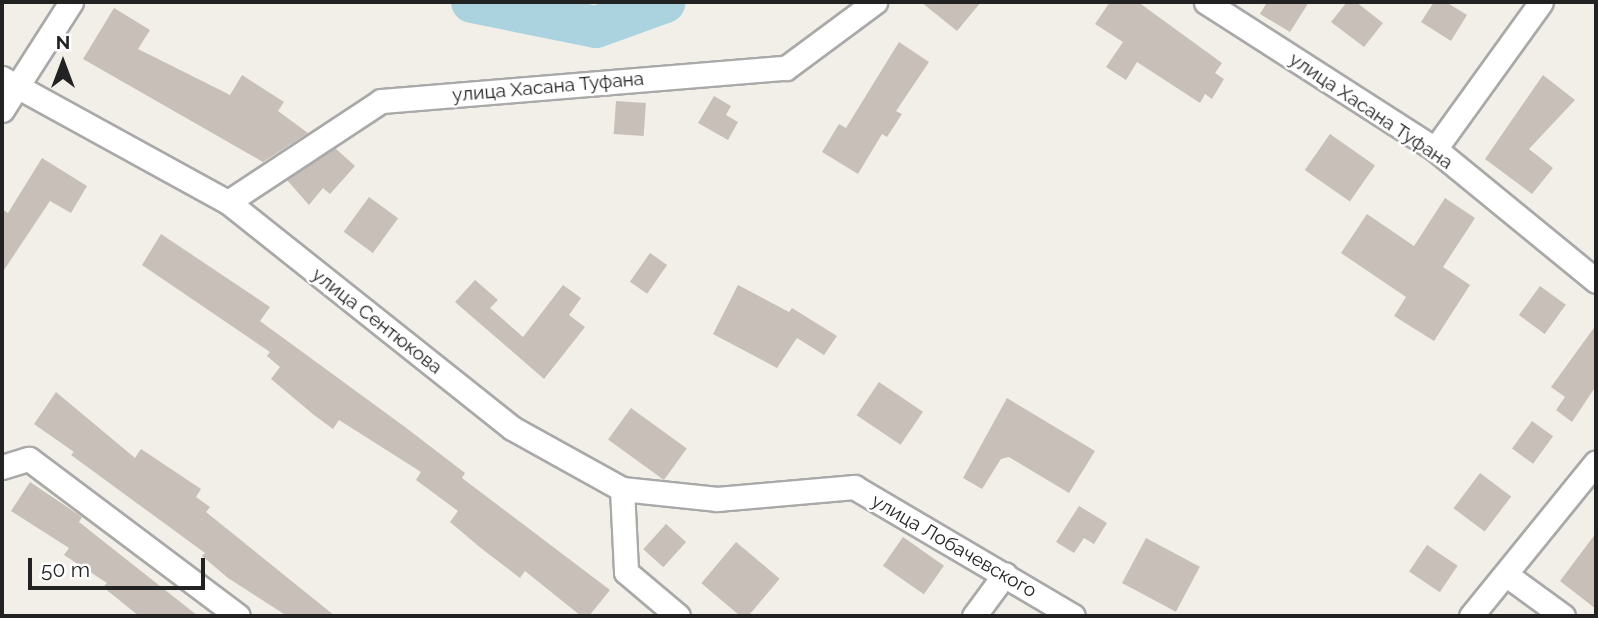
<!DOCTYPE html>
<html>
<head>
<meta charset="utf-8">
<style>
  body { margin:0 }
  #map { position:relative; width:1598px; height:618px; overflow:hidden; background:#f2efe9; font-family:Raleway,sans-serif }
  div>[style] { position:absolute }
  .river>* { height:42px; margin:-21px; padding:0 21px; transform-origin:21px; border-radius:21px; background:#aad3df }
  .building>* { inset:0; background:#c7bfb8; transform-origin:0 0 }
  .roads { filter:drop-shadow(2px 0 #a9a9a9) drop-shadow(-2px 0 #a9a9a9) drop-shadow(0 2px #a9a9a9) drop-shadow(0 -2px #a9a9a9) }
  .minor>* { height:23px; margin:-11.5px; padding:0 11.5px; transform-origin:11.5px; border-radius:11.5px; background:#fff }
  span { translate:-50% -50%; white-space:nowrap; text-align:center; line-height:1.15; -webkit-text-stroke:5px #fff; paint-order:stroke }
  .street-label { font-size:19px; color:#222 }
  .frame { position:absolute; inset:0; border:4px solid #222; pointer-events:none }
  .north { position:absolute; left:28px; top:28px; width:70px; height:70px; -webkit-text-stroke:5px #fff; paint-order:stroke; rotate:0deg; font-size:19px; font-weight:700; line-height:28px; text-align:center; color:#222 }
  .north::after { content:''; display:block; margin:auto; width:24px; height:32px; background:#222; clip-path:polygon(50% 0,100% 100%,50% 72%,0 100%) }
  .scale { position:absolute; left:28px; top:558px; width:177px; height:32px; box-sizing:border-box; border:4px solid #222; border-top:0; padding-left:9px; font-size:21px; line-height:24px; white-space:nowrap; color:#222; -webkit-text-stroke:5px #fff; paint-order:stroke }
</style>
</head>
<body>
<div id="map">
  <div class="river">
    <div style="left:472px;top:2px;width:126px;rotate:11.4deg"></div>
    <div style="left:596px;top:27px;width:73px;rotate:-19.9deg"></div>
  </div>
  <div class="building">
    <div style="clip-path:polygon(921px 2px,981px 2px,957px 31px)"></div>
    <div style="clip-path:polygon(1110px 2px,1138px 2px,1222px 63px,1215px 73px,1224px 79px,1212px 99px,1205px 94px,1200px 103px,1137px 62px,1126px 80px,1106px 67px,1123px 42px,1095px 24px)"></div>
    <div style="clip-path:polygon(1267px 2px,1309px 2px,1290px 32px,1260px 14px)"></div>
    <div style="clip-path:polygon(1347px 2px,1356px 2px,1383px 23px,1364px 47px,1331px 22px)"></div>
    <div style="clip-path:polygon(1434px 2px,1446px 2px,1467px 15px,1451px 41px,1421px 22px)"></div>
    <div style="clip-path:polygon(114px 8px,150px 30px,138px 49px,230px 95px,242px 75px,284px 102px,278px 111px,308px 133px,263px 162px,83px 59px)"></div>
    <div style="clip-path:polygon(899px 42px,929px 62px,896px 111px,902px 114px,887px 137px,882px 134px,858px 174px,822px 152px,839px 124px,846px 128px)"></div>
    <div style="clip-path:polygon(1543px 75px,1575px 100px,1529px 149px,1553px 168px,1532px 194px,1485px 159px)"></div>
    <div style="clip-path:polygon(714px 96px,731px 106px,726px 115px,738px 122px,728px 140px,698px 123px)"></div>
    <div style="left:616px;top:101px;width:30px;height:33px;rotate:4deg"></div>
    <div style="left:1330px;top:134px;width:55px;height:44px;rotate:35deg"></div>
    <div style="clip-path:polygon(335px 148px,355px 166px,330px 194px,323px 188px,309px 205px,287px 180px)"></div>
    <div style="clip-path:polygon(42px 158px,87px 186px,71px 213px,50px 201px,2px 273px,2px 209px,8px 213px)"></div>
    <div style="left:369px;top:197px;width:36px;height:43px;rotate:36deg"></div>
    <div style="clip-path:polygon(1445px 198px,1475px 218px,1443px 267px,1470px 285px,1434px 341px,1394px 316px,1406px 297px,1341px 253px,1367px 214px,1414px 246px)"></div>
    <div style="clip-path:polygon(161px 234px,270px 307px,260px 321px,405px 427px,465px 473px,462px 478px,610px 590px,589px 616px,581px 616px,525px 571px,520px 578px,482px 549px,450px 522px,458px 511px,416px 480px,421px 472px,339px 420px,333px 429px,314px 415px,271px 379px,280px 367px,267px 356px,270px 352px,142px 265px)"></div>
    <div style="left:650px;top:253px;width:21px;height:35px;rotate:35deg"></div>
    <div style="clip-path:polygon(475px 280px,498px 300px,490px 308px,523px 337px,563px 285px,581px 298px,569px 315px,585px 327px,544px 379px,455px 302px)"></div>
    <div style="clip-path:polygon(738px 285px,789px 312px,792px 308px,837px 336px,824px 355px,797px 338px,777px 368px,713px 334px)"></div>
    <div style="left:1540px;top:286px;width:32px;height:36px;rotate:36deg"></div>
    <div style="clip-path:polygon(1596px 325px,1596px 386px,1572px 422px,1556px 410px,1565px 397px,1551px 387px)"></div>
    <div style="left:879px;top:382px;width:53px;height:40px;rotate:34deg"></div>
    <div style="clip-path:polygon(56px 392px,135px 458px,141px 449px,201px 489px,196px 497px,210px 507px,206px 512px,335px 616px,287px 616px,228px 578px,202px 556px,205px 553px,71px 455px,74px 452px,34px 424px)"></div>
    <div style="clip-path:polygon(1007px 398px,1095px 451px,1069px 493px,1009px 457px,1001px 459px,982px 489px,963px 478px)"></div>
    <div style="left:631px;top:408px;width:69px;height:39px;rotate:36deg"></div>
    <div style="left:1532px;top:421px;width:26px;height:34px;rotate:36deg"></div>
    <div style="left:1480px;top:473px;width:39px;height:44px;rotate:37deg"></div>
    <div style="clip-path:polygon(30px 482px,82px 517px,79px 522px,198px 616px,139px 616px,103px 587px,107px 583px,64px 555px,69px 548px,11px 511px)"></div>
    <div style="clip-path:polygon(1079px 506px,1107px 523px,1094px 544px,1084px 538px,1074px 553px,1056px 542px)"></div>
    <div style="left:666px;top:524px;width:27px;height:34px;rotate:42deg"></div>
    <div style="clip-path:polygon(1596px 533px,1596px 609px,1560px 581px)"></div>
    <div style="left:903px;top:537px;width:50px;height:35px;rotate:35deg"></div>
    <div style="left:1146px;top:538px;width:61px;height:51px;rotate:28deg"></div>
    <div style="left:736px;top:542px;width:57px;height:54px;rotate:40deg"></div>
    <div style="left:1427px;top:545px;width:37px;height:32px;rotate:34deg"></div>
  </div>
  <div class="roads">
    <div class="minor">
      <div style="left:1206px;top:2px;width:272px;rotate:32.7deg"></div>
      <div style="left:1435px;top:149px;width:208px;rotate:39.3deg"></div>
      <div style="left:2px;top:78px;width:258px;rotate:28.8deg"></div>
      <div style="left:228px;top:202px;width:363px;rotate:38.5deg"></div>
      <div style="left:512px;top:428px;width:126px;rotate:29deg"></div>
      <div style="left:622px;top:489px;width:83px;rotate:87.2deg"></div>
      <div style="left:626px;top:572px;width:68px;rotate:40.2deg"></div>
      <div style="left:2px;top:110px;width:128px;rotate:-57.4deg"></div>
      <div style="left:1435px;top:149px;width:181px;rotate:-54.2deg"></div>
      <div style="left:228px;top:202px;width:183px;rotate:-33.4deg"></div>
      <div style="left:381px;top:101px;width:406px;rotate:-4.7deg"></div>
      <div style="left:786px;top:68px;width:111px;rotate:-36.6deg"></div>
      <div style="left:2px;top:467px;width:28px;rotate:-17deg"></div>
      <div style="left:29px;top:459px;width:261px;rotate:36.9deg"></div>
      <div style="left:622px;top:489px;width:96px;rotate:6deg"></div>
      <div style="left:717px;top:499px;width:138px;rotate:-5deg"></div>
      <div style="left:854px;top:487px;width:254px;rotate:30.5deg"></div>
      <div style="left:1508px;top:576px;width:68px;rotate:36deg"></div>
      <div style="left:974px;top:616px;width:52px;rotate:-53.6deg"></div>
      <div style="left:1471px;top:616px;width:198px;rotate:-50.9deg"></div>
    </div>
  </div>
  <div class="street-label">
    <span style="left:548px;top:87px;rotate:-5deg">улица Хасана Туфана</span>
    <span style="left:1371px;top:111px;rotate:34deg">улица Хасана Туфана</span>
    <span style="left:377px;top:321px;rotate:38deg">улица Сентюкова</span>
    <span style="left:954px;top:546px;rotate:30deg">улица Лобачевского</span>
  </div>
  <div class="frame"></div>
  <div class="north">N</div>
  <div class="scale">50 m</div>
</div>
</body>
</html>
